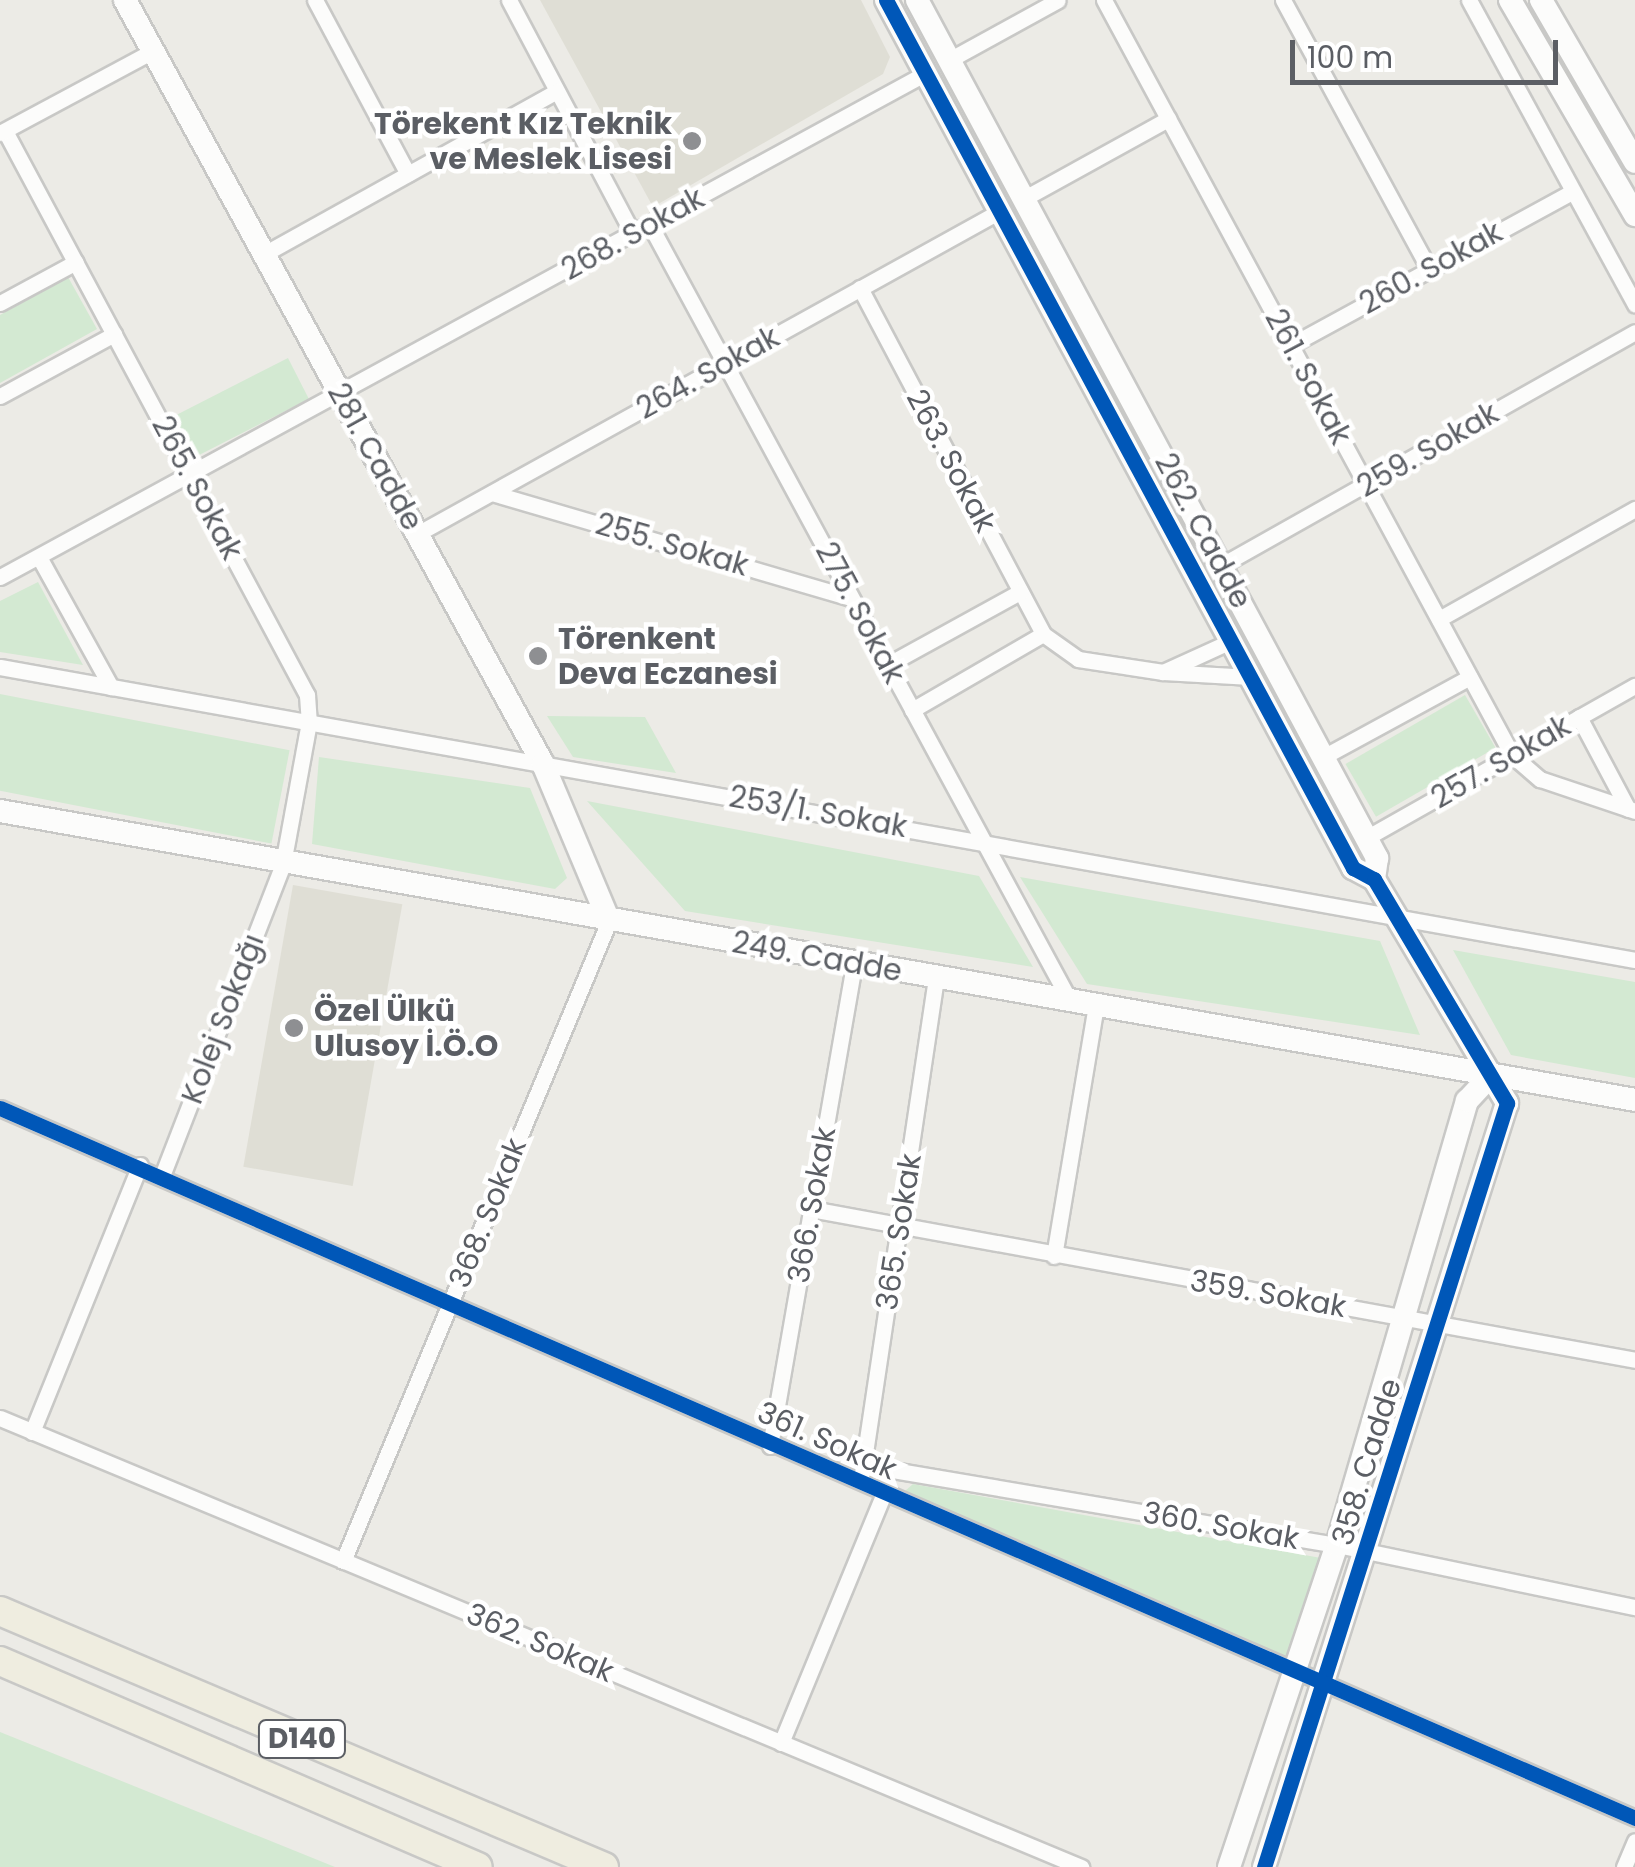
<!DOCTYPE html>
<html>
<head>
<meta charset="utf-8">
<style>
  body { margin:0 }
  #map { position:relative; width:1635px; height:1867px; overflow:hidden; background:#ecebe6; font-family:Poppins,sans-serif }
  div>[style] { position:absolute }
  .education>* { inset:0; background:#dfded5; transform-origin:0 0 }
  .green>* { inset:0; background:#d3e9d2; transform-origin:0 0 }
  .roads { filter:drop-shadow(2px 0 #c8c8c6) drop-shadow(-2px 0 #c8c8c6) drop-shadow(0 2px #c8c8c6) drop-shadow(0 -2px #c8c8c6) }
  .street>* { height:15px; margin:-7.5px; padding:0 7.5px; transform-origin:7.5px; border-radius:7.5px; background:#fcfcfb }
  .secondary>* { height:22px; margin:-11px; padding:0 11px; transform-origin:11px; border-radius:11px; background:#fcfcfb }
  .highway>* { height:28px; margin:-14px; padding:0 14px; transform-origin:14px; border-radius:14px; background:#efede0 }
  .cycleway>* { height:15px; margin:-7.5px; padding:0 7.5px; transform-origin:7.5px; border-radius:7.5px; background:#0057b8 }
  .dots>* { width:28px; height:28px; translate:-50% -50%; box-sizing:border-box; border:5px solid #fff; border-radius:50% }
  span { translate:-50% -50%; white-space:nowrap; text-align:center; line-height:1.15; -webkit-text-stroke:9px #fff; paint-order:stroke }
  .shield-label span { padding:2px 8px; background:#fff; border:2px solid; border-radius:8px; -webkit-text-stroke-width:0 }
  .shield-label { font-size:28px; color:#5b5e64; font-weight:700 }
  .poi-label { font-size:30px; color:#5b5e64; font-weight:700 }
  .right { translate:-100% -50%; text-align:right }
  .left { translate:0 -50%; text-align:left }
  .street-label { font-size:30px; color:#5b5e64 }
  .scale { position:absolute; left:1290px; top:40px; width:268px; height:45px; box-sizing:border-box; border:5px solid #5b5e64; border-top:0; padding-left:12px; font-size:30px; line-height:35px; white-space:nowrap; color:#5b5e64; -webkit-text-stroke:8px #fff; paint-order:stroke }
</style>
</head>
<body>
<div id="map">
  <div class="education">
    <div style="clip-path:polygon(540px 0,861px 0,890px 57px,883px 74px,653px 207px)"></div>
    <div style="left:293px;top:885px;width:111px;height:286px;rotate:10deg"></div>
  </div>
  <div class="green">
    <div style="clip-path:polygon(68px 277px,97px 329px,0 383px,0 315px)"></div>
    <div style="left:288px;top:358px;width:46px;height:132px;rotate:63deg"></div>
    <div style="clip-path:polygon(38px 582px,83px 665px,0 652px,0 601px)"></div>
    <div style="left:0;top:694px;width:295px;height:95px;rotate:11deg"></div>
    <div style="left:1465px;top:695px;width:61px;height:138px;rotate:60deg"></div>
    <div style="clip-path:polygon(547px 716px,645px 717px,676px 773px,573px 757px)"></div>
    <div style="clip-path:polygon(319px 757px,530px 788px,567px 878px,555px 889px,312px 844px)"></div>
    <div style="clip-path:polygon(587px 801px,979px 876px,1033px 967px,685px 911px)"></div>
    <div style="clip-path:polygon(1020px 877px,1380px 941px,1420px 1035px,1087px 984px)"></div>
    <div style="clip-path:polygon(1453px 950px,1635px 982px,1635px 1078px,1511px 1055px)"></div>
    <div style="clip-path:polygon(913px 1484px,1321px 1558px,1291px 1659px,910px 1501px,905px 1491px)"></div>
    <div style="clip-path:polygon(0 1732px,335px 1867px,0 1867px)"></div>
  </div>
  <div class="roads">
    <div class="street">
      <div style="left:315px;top:0;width:197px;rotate:61.9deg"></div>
      <div style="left:509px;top:0;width:265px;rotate:62.1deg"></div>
      <div style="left:1104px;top:0;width:858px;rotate:61.61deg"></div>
      <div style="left:1512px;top:755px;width:37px;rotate:41deg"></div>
      <div style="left:1540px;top:779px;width:100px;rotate:18.6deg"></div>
      <div style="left:1283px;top:0;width:306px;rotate:61.5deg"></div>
      <div style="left:1469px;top:0;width:347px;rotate:61.4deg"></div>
      <div style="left:949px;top:60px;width:124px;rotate:-28.8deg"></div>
      <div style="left:5px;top:131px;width:640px;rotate:61.83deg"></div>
      <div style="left:307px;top:695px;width:27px;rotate:86deg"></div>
      <div style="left:309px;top:722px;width:144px;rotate:100.4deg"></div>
      <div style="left:283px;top:864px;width:332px;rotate:111.2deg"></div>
      <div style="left:0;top:133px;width:174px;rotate:-28.2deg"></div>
      <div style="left:1023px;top:199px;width:166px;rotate:-28.9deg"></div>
      <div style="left:650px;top:225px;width:882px;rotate:61.58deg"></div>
      <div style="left:264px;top:254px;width:335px;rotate:-29.1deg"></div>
      <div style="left:860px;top:288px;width:391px;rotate:62.1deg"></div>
      <div style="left:0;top:303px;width:86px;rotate:-28.3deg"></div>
      <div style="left:1291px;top:345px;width:320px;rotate:-28.6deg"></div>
      <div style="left:0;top:396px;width:130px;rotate:-28.5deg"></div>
      <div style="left:492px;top:493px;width:374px;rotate:16.3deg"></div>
      <div style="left:417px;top:534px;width:666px;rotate:-28.99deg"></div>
      <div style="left:39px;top:557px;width:149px;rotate:61deg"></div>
      <div style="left:1220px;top:566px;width:476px;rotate:-29.4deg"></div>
      <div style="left:0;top:577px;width:1054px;rotate:-28.56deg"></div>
      <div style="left:1439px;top:619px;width:225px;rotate:-29.3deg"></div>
      <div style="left:1231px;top:641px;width:75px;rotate:155.5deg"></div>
      <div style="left:1163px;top:672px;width:88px;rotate:3.3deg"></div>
      <div style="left:887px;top:665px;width:152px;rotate:-28.8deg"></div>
      <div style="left:0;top:667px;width:1661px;rotate:10.16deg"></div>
      <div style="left:912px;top:710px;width:151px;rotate:-30.1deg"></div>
      <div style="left:1043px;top:634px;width:43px;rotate:35.5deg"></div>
      <div style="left:1078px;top:659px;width:86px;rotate:8.7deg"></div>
      <div style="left:1579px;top:717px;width:104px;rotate:62deg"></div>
      <div style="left:1323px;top:757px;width:167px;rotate:-28.6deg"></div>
      <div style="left:1366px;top:838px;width:309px;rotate:-29.5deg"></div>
      <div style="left:0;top:1108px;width:1783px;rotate:23.47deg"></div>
      <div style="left:811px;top:1209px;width:838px;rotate:10.38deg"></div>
      <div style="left:1054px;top:1256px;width:254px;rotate:-80.5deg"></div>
      <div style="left:0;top:1418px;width:1171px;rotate:22.56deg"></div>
      <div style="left:32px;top:1432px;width:288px;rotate:-68deg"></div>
      <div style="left:770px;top:1446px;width:489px;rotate:-80.1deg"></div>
      <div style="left:863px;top:1465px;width:481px;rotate:9.6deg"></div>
      <div style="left:1337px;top:1545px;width:304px;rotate:11.8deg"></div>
      <div style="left:862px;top:1473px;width:501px;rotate:-81.5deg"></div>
      <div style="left:343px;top:1561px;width:693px;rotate:-67.43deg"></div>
      <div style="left:781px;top:1743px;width:268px;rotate:-67.6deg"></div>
      <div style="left:1624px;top:1867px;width:28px;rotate:-67deg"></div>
    </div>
    <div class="secondary">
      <div style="left:125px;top:0;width:871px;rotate:61.32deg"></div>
      <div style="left:543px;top:764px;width:170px;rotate:67.2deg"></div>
      <div style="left:886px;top:0;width:986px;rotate:61.72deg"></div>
      <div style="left:1353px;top:868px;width:24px;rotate:28deg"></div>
      <div style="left:1374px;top:879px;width:261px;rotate:59.3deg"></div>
      <div style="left:1507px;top:1103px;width:802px;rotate:107.64deg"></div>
      <div style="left:917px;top:0;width:974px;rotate:61.8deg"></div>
      <div style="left:1377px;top:858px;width:21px;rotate:98deg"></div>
      <div style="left:1510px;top:0;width:249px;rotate:59.8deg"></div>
      <div style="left:1541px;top:0;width:187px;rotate:59.9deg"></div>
      <div style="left:0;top:811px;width:1660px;rotate:10.02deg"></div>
      <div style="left:1229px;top:1867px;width:340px;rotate:-71.5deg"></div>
      <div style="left:1337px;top:1545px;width:463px;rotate:-73.7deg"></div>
      <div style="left:1467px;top:1101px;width:35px;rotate:-47deg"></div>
    </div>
    <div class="highway">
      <div style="left:0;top:1611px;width:656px;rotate:22.97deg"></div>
      <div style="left:0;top:1661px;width:520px;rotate:23.31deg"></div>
    </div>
  </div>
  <div class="cycleway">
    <div style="left:886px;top:0;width:986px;rotate:61.72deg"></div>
    <div style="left:1353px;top:868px;width:24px;rotate:28deg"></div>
    <div style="left:1374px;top:879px;width:261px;rotate:59.3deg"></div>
    <div style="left:1507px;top:1103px;width:802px;rotate:107.64deg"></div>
    <div style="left:0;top:1108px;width:1783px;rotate:23.47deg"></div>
  </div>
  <div class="dots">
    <div style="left:692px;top:141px;background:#8e8f92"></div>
    <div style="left:538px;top:656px;background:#8e8f92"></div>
    <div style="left:294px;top:1028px;background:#8e8f92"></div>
  </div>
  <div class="shield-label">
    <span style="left:302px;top:1739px">D140</span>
  </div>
  <div class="poi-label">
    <span class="right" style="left:672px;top:141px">Törekent Kız Teknik<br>ve Meslek Lisesi</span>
    <span class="left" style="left:558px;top:656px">Törenkent<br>Deva Eczanesi</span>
    <span class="left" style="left:314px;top:1028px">Özel Ülkü<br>Ulusoy İ.Ö.O</span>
  </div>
  <div class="street-label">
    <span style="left:633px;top:234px;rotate:-29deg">268. Sokak</span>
    <span style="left:1431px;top:268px;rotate:-29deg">260. Sokak</span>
    <span style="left:708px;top:373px;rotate:-29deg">264. Sokak</span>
    <span style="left:1308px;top:377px;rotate:62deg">261. Sokak</span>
    <span style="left:1428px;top:450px;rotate:-30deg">259. Sokak</span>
    <span style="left:375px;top:457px;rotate:61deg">281. Cadde</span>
    <span style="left:951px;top:461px;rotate:62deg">263. Sokak</span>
    <span style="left:197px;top:488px;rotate:62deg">265. Sokak</span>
    <span style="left:1203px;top:531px;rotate:62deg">262. Cadde</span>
    <span style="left:672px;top:545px;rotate:16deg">255. Sokak</span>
    <span style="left:860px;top:613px;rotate:62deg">275. Sokak</span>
    <span style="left:1501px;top:762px;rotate:-30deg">257. Sokak</span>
    <span style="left:818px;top:812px;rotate:10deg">253/1. Sokak</span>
    <span style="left:817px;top:957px;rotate:10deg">249. Cadde</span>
    <span style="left:223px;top:1019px;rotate:-69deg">Kolej Sokağı</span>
    <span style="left:812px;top:1205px;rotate:-80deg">366. Sokak</span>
    <span style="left:488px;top:1213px;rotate:-68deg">368. Sokak</span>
    <span style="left:899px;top:1232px;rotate:-81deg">365. Sokak</span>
    <span style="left:1268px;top:1294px;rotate:10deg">359. Sokak</span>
    <span style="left:827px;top:1441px;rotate:24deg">361. Sokak</span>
    <span style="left:1367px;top:1462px;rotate:-73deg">358. Cadde</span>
    <span style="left:1221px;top:1526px;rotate:10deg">360. Sokak</span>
    <span style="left:540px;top:1643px;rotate:23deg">362. Sokak</span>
  </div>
  <div class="scale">100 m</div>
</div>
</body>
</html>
